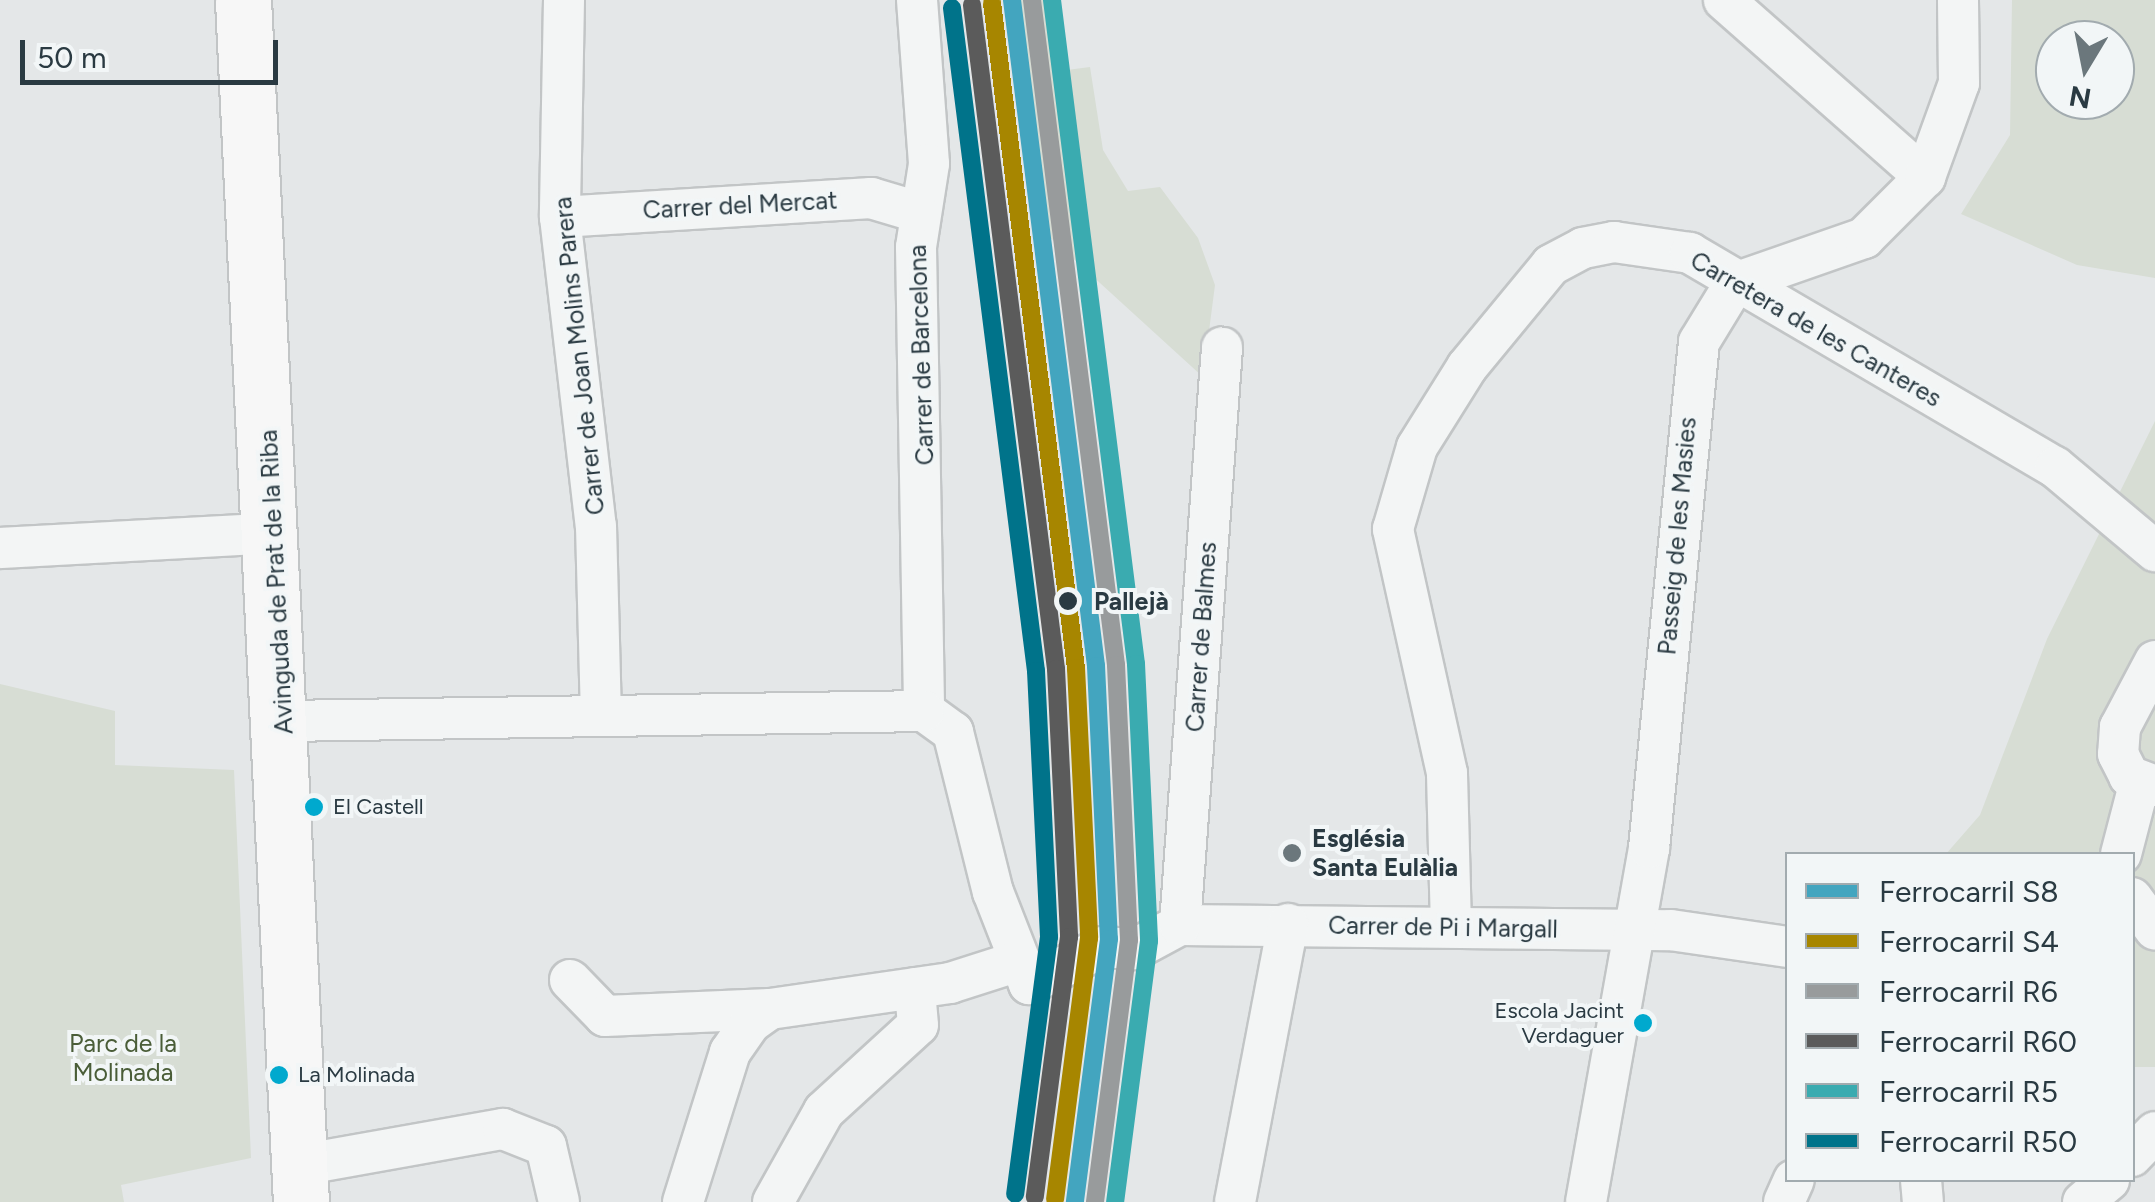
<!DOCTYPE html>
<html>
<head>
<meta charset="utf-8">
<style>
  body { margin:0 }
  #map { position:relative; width:2155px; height:1202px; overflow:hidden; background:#e4e7e8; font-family:Figtree,sans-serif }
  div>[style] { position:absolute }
  .green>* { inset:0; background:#d7ddd4 }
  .roads { filter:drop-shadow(2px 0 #c2c5c6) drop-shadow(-2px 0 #c2c5c6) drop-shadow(0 2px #c2c5c6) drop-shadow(0 -2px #c2c5c6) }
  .street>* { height:40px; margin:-20px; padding:0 20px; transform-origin:20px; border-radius:20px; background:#f3f5f5 }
  .secondary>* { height:55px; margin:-27.5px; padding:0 27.5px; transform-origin:27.5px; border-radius:27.5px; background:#f7f7f7 }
  .rail-1>* { height:18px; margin:-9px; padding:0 9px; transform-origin:9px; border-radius:9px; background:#43a5bf }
  .rail-2>* { height:18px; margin:-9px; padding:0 9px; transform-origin:9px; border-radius:9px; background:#a78600 }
  .rail-3>* { height:18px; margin:-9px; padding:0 9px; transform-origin:9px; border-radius:9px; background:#989b9c }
  .rail-4>* { height:18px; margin:-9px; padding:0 9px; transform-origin:9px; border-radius:9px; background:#5b5b5b }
  .rail-5>* { height:18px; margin:-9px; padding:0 9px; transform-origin:9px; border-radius:9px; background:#3aabb0 }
  .rail-6>* { height:18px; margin:-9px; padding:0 9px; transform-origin:9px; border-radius:9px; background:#00738a }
  .dots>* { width:28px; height:28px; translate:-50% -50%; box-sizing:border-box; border:5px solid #f2f6f7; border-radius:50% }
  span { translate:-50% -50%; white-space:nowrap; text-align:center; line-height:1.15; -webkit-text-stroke:8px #f2f6f7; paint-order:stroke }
  .bus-label { font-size:22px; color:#2a3a42 }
  .left { translate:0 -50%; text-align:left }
  .right { translate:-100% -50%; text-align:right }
  .street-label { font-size:25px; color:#2a3a42 }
  .stop-label { font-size:25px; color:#2a3a42; font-weight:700 }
  .poi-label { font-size:25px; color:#2a3a42; font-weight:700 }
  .park-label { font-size:25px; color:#4a5d38 }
  .legend { position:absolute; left:1785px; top:852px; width:350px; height:330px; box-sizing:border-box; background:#f2f6f7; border:2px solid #a2abaf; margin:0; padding:12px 18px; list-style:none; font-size:30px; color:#2a3a42 }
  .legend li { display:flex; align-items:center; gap:20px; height:50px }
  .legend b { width:50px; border:2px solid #a2abaf }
  .north { position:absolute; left:2035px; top:20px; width:100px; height:100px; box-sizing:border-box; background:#f2f6f7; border:2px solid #a2abaf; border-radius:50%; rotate:190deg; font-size:28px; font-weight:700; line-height:40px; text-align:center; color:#2a3a42 }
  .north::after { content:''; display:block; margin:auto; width:35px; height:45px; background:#6b777c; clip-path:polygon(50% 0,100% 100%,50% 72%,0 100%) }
  .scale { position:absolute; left:20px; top:40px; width:258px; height:45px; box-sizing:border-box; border:5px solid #2a3a42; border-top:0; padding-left:12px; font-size:30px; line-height:35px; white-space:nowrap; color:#2a3a42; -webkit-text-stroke:8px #f2f6f7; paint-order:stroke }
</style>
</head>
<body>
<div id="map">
  <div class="green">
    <div style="clip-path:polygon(1015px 0,1050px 0,1059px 71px,1090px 67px,1103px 150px,1128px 191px,1160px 187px,1198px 238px,1215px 285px,1203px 377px,1043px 231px)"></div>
    <div style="clip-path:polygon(evenodd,2012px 0,2155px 0,2155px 278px,2077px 265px,1961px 214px,2010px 135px,2012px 0,2115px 40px,2115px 100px,2055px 100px,2055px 40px,2115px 40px)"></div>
    <div style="clip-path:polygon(2155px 421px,2155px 1067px,2133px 1067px,2132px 854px,1946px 854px,1980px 815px,2047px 639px)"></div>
    <div style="clip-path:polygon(0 684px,115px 711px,115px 765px,234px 770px,251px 1158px,121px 1185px,124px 1202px,0 1202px)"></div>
  </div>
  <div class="roads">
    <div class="street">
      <div style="left:564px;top:0;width:217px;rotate:91.1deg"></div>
      <div style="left:560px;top:217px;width:311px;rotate:83.4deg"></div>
      <div style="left:596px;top:526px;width:186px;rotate:88.5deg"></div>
      <div style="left:917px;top:0;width:164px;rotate:85.8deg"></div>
      <div style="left:929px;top:164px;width:84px;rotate:98.9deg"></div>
      <div style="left:916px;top:247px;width:464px;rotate:89deg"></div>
      <div style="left:924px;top:711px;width:36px;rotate:36deg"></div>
      <div style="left:953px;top:732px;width:165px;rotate:76deg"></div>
      <div style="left:993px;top:892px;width:99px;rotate:68.6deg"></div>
      <div style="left:1029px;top:984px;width:83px;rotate:-26.6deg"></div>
      <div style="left:1103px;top:947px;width:32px;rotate:4deg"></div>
      <div style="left:1135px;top:949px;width:51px;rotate:-28.1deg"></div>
      <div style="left:1180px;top:925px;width:491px;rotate:0.6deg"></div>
      <div style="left:1671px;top:930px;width:118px;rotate:8.3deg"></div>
      <div style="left:1724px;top:0;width:268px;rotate:41.4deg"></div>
      <div style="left:560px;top:217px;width:312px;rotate:-3.5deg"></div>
      <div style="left:871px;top:198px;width:49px;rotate:16.6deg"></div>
      <div style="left:0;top:548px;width:274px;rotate:-3.1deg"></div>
      <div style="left:2155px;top:661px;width:75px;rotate:117.9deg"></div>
      <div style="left:2120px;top:727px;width:27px;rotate:94deg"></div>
      <div style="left:2118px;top:754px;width:25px;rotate:63deg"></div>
      <div style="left:2129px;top:776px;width:28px;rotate:21deg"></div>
      <div style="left:283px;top:721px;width:641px;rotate:-0.89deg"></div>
      <div style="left:2121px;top:854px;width:75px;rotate:-75.4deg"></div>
      <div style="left:2132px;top:898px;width:39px;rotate:54deg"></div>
      <div style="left:1180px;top:925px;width:579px;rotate:-85.84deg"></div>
      <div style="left:1451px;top:927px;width:154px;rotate:-91.5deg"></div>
      <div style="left:1447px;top:773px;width:250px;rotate:-102.5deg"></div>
      <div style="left:1393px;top:529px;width:85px;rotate:-73.7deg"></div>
      <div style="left:1417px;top:447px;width:94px;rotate:-58deg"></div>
      <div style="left:1467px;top:367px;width:132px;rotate:-50.5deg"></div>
      <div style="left:1551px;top:265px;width:36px;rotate:-28deg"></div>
      <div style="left:1583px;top:248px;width:32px;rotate:-11deg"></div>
      <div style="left:1614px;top:242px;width:77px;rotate:8.2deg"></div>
      <div style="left:1690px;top:253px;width:423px;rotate:30.4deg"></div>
      <div style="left:2055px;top:467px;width:131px;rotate:40deg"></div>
      <div style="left:570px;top:980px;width:50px;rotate:45.8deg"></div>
      <div style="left:605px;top:1016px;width:165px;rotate:-2.4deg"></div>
      <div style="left:2132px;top:1156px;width:33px;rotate:-46deg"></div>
      <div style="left:300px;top:1165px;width:206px;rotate:-10.1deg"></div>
      <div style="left:503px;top:1129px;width:46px;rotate:21.6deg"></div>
      <div style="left:546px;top:1146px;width:57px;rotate:76.9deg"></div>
      <div style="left:1921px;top:1180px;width:22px;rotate:85deg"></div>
      <div style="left:683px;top:1202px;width:157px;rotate:-72.6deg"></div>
      <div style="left:730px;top:1052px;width:35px;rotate:-55deg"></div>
      <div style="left:750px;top:1023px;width:24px;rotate:-35deg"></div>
      <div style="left:770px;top:1009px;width:182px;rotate:-8.2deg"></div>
      <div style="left:950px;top:983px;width:69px;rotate:-17.7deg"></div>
      <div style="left:773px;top:1202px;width:104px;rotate:-60.7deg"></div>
      <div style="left:824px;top:1111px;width:127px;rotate:-42.5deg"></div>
      <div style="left:918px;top:1025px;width:37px;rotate:-95deg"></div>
      <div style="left:1235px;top:1202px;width:283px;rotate:-79.2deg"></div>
      <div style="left:1586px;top:1202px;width:360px;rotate:-79.9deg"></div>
      <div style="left:1649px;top:848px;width:508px;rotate:-84.36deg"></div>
      <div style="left:1699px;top:342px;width:69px;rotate:-58.6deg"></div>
      <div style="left:1735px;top:283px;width:137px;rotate:-19.2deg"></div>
      <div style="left:1864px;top:238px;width:86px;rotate:-45deg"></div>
      <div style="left:1925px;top:177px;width:100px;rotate:-70.1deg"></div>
      <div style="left:1959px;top:83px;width:83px;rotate:-90.7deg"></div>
      <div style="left:1784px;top:1202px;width:24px;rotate:-66deg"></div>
      <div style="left:2083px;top:1202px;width:34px;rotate:-40deg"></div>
    </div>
    <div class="secondary">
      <div style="left:243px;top:0;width:1203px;rotate:87.24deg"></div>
    </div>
  </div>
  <div class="rail-1">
    <div style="left:1012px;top:0;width:671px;rotate:82.81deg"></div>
    <div style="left:1096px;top:666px;width:273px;rotate:87.3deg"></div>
    <div style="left:1109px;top:939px;width:265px;rotate:97.4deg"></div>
  </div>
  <div class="rail-2">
    <div style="left:992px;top:3px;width:670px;rotate:82.8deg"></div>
    <div style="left:1076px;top:668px;width:270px;rotate:87.2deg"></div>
    <div style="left:1089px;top:938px;width:263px;rotate:97.4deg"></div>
  </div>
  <div class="rail-3">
    <div style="left:1032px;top:0;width:670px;rotate:82.8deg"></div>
    <div style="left:1116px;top:665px;width:275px;rotate:87.3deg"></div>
    <div style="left:1129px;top:940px;width:264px;rotate:97.4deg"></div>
  </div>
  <div class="rail-4">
    <div style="left:972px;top:5px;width:669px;rotate:82.79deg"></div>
    <div style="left:1056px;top:669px;width:268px;rotate:87.2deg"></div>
    <div style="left:1069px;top:937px;width:262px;rotate:97.5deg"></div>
  </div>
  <div class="rail-5">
    <div style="left:1052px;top:0;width:669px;rotate:82.79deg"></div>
    <div style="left:1136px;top:664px;width:277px;rotate:87.3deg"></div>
    <div style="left:1149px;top:941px;width:263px;rotate:97.4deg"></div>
  </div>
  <div class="rail-6">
    <div style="left:952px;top:8px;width:668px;rotate:82.78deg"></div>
    <div style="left:1036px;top:671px;width:266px;rotate:87.2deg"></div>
    <div style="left:1049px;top:937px;width:259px;rotate:97.5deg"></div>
  </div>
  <div class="dots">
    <div style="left:1068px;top:601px;background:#2a3a42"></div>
    <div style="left:314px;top:807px;background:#00a9ce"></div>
    <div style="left:1292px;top:853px;background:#6b777c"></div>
    <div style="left:1643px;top:1023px;background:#00a9ce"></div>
    <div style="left:279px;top:1075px;background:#00a9ce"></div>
  </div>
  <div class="bus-label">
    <span class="left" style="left:333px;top:807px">El Castell</span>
    <span class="right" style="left:1624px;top:1023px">Escola Jacint<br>Verdaguer</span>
    <span class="left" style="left:298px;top:1075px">La Molinada</span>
  </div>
  <div class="street-label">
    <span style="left:740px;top:205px;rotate:-3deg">Carrer del Mercat</span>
    <span style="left:1816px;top:329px;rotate:30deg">Carretera de les Canteres</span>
    <span style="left:921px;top:355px;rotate:-92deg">Carrer de Barcelona</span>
    <span style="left:579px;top:356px;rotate:-96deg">Carrer de Joan Molins Parera</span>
    <span style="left:1677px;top:536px;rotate:-85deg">Passeig de les Masies</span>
    <span style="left:276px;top:582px;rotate:-93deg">Avinguda de Prat de la Riba</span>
    <span style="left:1201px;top:637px;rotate:-86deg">Carrer de Balmes</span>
    <span style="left:1443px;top:927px;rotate:1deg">Carrer de Pi i Margall</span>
  </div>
  <div class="stop-label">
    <span class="left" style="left:1094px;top:601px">Pallejà</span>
  </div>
  <div class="poi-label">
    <span class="left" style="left:1312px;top:853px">Església<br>Santa Eulàlia</span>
  </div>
  <div class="park-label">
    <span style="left:123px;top:1058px">Parc de la<br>Molinada</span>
  </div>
  <ul class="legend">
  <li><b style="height:12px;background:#43a5bf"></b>Ferrocarril S8</li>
  <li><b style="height:12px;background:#a78600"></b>Ferrocarril S4</li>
  <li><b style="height:12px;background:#989b9c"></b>Ferrocarril R6</li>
  <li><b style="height:12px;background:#5b5b5b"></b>Ferrocarril R60</li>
  <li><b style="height:12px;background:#3aabb0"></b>Ferrocarril R5</li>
  <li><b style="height:12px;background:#00738a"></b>Ferrocarril R50</li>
  </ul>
  <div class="north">N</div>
  <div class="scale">50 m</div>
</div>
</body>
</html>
